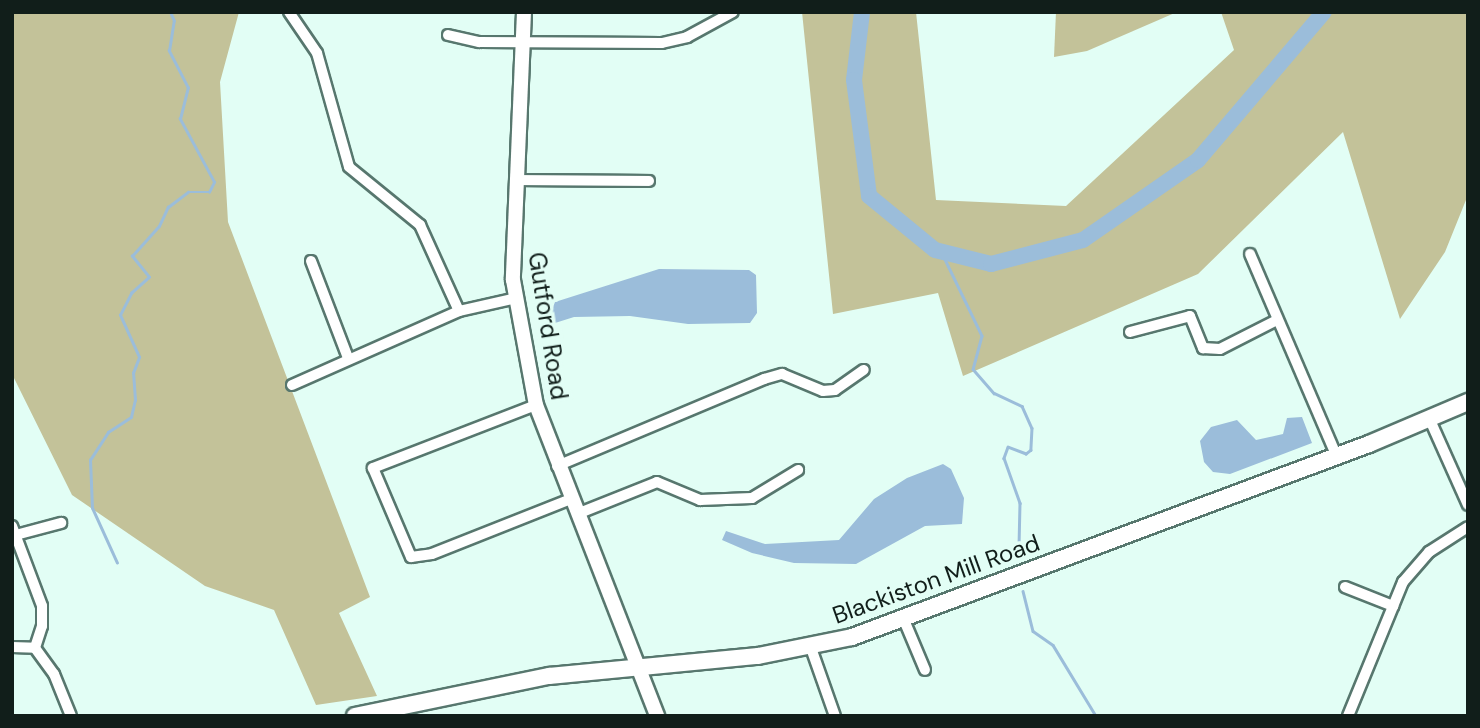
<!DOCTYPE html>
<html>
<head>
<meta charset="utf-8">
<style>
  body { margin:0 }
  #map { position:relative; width:1480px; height:728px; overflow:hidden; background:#e2fef5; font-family:"DM Sans",sans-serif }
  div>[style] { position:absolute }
  .forest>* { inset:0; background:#c3c299 }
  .water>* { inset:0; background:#9bbdda }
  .stream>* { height:2.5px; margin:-1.25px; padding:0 1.25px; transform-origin:1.25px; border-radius:1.25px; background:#9bbdda }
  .river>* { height:16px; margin:-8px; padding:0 8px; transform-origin:8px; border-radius:8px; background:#9bbdda }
  .roads { filter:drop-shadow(2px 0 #57776e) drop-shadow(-2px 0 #57776e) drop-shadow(0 2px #57776e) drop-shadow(0 -2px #57776e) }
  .minor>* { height:10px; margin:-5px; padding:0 5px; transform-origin:5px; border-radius:5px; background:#fff }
  .tertiary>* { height:14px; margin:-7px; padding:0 7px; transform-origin:7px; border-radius:7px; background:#fff }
  .secondary>* { height:16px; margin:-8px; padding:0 8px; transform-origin:8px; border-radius:8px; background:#fff }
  span { translate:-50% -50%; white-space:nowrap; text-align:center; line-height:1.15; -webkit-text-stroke:7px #e2fef5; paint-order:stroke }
  .street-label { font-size:24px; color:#111e1a }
  .frame { position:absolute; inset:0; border:14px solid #111e1a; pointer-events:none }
</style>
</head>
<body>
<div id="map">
  <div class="forest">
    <div style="clip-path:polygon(12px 12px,239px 12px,220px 82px,228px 222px,370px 597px,339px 613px,377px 696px,316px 705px,274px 610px,205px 586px,72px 495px,12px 374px)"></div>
    <div style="clip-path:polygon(802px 12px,916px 12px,936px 200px,1066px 206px,1234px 50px,1221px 12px,1468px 12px,1468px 195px,1445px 252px,1400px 319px,1343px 132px,1198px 274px,963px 376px,938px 293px,833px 314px)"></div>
    <div style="clip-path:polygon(1056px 12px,1177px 12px,1087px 51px,1054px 57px)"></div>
  </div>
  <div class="water">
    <div style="clip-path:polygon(659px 269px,749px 270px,756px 275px,757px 313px,750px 323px,688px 324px,630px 316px,574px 317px,555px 323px,550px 315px,555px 302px)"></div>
    <div style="clip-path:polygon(1302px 417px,1312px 443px,1230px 474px,1213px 472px,1204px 462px,1200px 441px,1211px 427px,1237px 420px,1256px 440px,1283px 434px,1287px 418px)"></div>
    <div style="clip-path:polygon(943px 464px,951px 469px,964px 498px,962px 524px,925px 526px,856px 564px,794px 563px,752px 553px,722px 540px,726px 531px,765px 544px,839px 540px,874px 499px,907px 478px)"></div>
  </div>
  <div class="stream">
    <div style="left:941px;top:251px;width:94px;rotate:64.2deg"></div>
    <div style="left:982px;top:336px;width:34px;rotate:105deg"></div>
    <div style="left:973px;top:369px;width:32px;rotate:49deg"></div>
    <div style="left:994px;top:393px;width:31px;rotate:25deg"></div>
    <div style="left:1022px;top:406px;width:24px;rotate:66deg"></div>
    <div style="left:1032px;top:428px;width:22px;rotate:93deg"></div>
    <div style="left:1031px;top:450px;width:6px;rotate:141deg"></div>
    <div style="left:1026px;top:454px;width:19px;rotate:-159deg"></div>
    <div style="left:1008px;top:447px;width:12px;rotate:110deg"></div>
    <div style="left:1004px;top:458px;width:48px;rotate:70.4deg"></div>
    <div style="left:1020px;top:503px;width:45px;rotate:91.3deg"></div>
    <div style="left:117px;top:563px;width:60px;rotate:-114.4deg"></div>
    <div style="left:92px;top:508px;width:48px;rotate:-92.4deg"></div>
    <div style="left:90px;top:460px;width:33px;rotate:-57deg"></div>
    <div style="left:108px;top:432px;width:27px;rotate:-33deg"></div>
    <div style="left:131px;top:417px;width:17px;rotate:-77deg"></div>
    <div style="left:135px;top:400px;width:27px;rotate:-94deg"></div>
    <div style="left:133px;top:373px;width:17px;rotate:-69deg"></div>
    <div style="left:139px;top:357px;width:46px;rotate:-114.3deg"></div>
    <div style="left:120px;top:315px;width:25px;rotate:-63deg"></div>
    <div style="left:131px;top:293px;width:24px;rotate:-42deg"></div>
    <div style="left:149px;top:277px;width:27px;rotate:-129deg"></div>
    <div style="left:132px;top:256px;width:40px;rotate:-48deg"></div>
    <div style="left:159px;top:226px;width:21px;rotate:-65deg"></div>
    <div style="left:168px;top:207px;width:25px;rotate:-37deg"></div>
    <div style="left:188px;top:192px;width:21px"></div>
    <div style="left:209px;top:192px;width:11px;rotate:-63deg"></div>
    <div style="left:214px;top:182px;width:72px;rotate:-118.4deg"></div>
    <div style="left:180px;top:119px;width:32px;rotate:-76deg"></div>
    <div style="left:188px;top:88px;width:42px;rotate:-117.2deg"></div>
    <div style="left:169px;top:51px;width:30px;rotate:-81deg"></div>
    <div style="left:174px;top:21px;width:10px;rotate:-114deg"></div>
    <div style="left:1023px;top:591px;width:41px;rotate:76deg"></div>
    <div style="left:1033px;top:631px;width:24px;rotate:35deg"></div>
    <div style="left:1053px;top:645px;width:83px;rotate:58.8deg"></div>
  </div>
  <div class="river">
    <div style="left:862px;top:12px;width:68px;rotate:96.7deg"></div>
    <div style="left:854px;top:80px;width:117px;rotate:82.6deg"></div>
    <div style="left:869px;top:196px;width:85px;rotate:39.3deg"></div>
    <div style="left:935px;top:250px;width:58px;rotate:14deg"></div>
    <div style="left:991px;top:264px;width:95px;rotate:-14.6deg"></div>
    <div style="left:1083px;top:240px;width:140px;rotate:-34.8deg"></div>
    <div style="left:1198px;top:160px;width:194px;rotate:-49.6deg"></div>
  </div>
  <div class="roads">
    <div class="minor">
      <div style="left:289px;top:12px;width:50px;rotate:55.7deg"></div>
      <div style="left:317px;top:53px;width:118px;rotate:74.3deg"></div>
      <div style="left:349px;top:167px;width:92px;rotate:39.2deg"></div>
      <div style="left:420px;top:225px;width:94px;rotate:65.6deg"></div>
      <div style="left:448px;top:35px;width:32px;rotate:13deg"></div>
      <div style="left:479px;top:42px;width:183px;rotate:0.3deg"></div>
      <div style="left:662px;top:43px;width:26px;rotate:-13deg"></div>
      <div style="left:687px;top:37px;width:52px;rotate:-28.5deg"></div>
      <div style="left:517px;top:180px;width:132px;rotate:0.4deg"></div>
      <div style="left:1250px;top:254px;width:219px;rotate:66.8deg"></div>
      <div style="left:311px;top:261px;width:104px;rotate:69.1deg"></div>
      <div style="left:1130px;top:332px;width:62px;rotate:-14.9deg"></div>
      <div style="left:1190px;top:316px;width:35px;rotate:68deg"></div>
      <div style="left:1203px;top:348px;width:17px;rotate:3deg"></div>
      <div style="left:1220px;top:349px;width:62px;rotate:-27deg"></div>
      <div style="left:292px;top:385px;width:183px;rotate:-23.9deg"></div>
      <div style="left:459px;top:311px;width:58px;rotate:-12.8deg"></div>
      <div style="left:536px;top:405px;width:175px;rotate:158.9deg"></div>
      <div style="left:373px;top:468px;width:97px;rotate:66.9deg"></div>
      <div style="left:411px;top:557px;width:21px;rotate:-8deg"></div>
      <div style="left:432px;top:554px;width:149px;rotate:-21.6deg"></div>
      <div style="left:1430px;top:420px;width:93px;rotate:65.9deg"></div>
      <div style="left:557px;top:466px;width:225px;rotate:-22.8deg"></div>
      <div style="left:764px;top:379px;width:19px;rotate:-16deg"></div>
      <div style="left:782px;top:374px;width:44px;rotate:22.5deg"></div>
      <div style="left:823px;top:391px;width:12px;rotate:-5deg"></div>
      <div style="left:835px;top:390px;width:35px;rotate:-35deg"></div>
      <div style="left:577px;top:514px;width:86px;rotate:-21.8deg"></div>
      <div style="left:657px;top:482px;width:47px;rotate:22.7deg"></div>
      <div style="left:700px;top:500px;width:52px;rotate:-2.2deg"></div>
      <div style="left:752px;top:498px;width:54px;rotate:-31.3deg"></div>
      <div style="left:12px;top:526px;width:85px;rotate:69.4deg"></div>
      <div style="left:42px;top:606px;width:20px;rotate:90deg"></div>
      <div style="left:42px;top:626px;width:23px;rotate:108deg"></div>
      <div style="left:35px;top:648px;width:32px;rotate:54deg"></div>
      <div style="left:54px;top:674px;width:45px;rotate:68deg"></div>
      <div style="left:12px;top:536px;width:51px;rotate:-14.9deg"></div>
      <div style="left:1345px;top:587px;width:52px;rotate:21.6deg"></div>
      <div style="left:904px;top:620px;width:54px;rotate:67.2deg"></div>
      <div style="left:12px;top:647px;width:23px;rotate:2deg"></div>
      <div style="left:811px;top:648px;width:72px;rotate:70.6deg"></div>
      <div style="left:1348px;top:716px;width:145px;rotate:-67.7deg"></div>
      <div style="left:1403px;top:582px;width:40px;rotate:-49deg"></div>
      <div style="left:1429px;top:552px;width:46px;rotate:-32.7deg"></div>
    </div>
    <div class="tertiary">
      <div style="left:524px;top:12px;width:268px;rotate:92.4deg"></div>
      <div style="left:513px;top:280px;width:127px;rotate:79.6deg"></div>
      <div style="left:536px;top:405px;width:334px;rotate:68.7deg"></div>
    </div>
    <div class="secondary">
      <div style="left:355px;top:716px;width:198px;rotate:-11.7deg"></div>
      <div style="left:549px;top:676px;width:210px;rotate:-5.5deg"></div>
      <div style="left:758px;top:656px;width:96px;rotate:-11.4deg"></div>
      <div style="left:852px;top:637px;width:552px;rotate:-20.47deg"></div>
      <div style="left:1369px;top:444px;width:108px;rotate:-23deg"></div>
    </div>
  </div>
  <div class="street-label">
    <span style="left:548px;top:326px;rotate:81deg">Gutford Road</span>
    <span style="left:936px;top:579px;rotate:-20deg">Blackiston Mill Road</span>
  </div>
  <div class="frame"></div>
</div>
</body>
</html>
